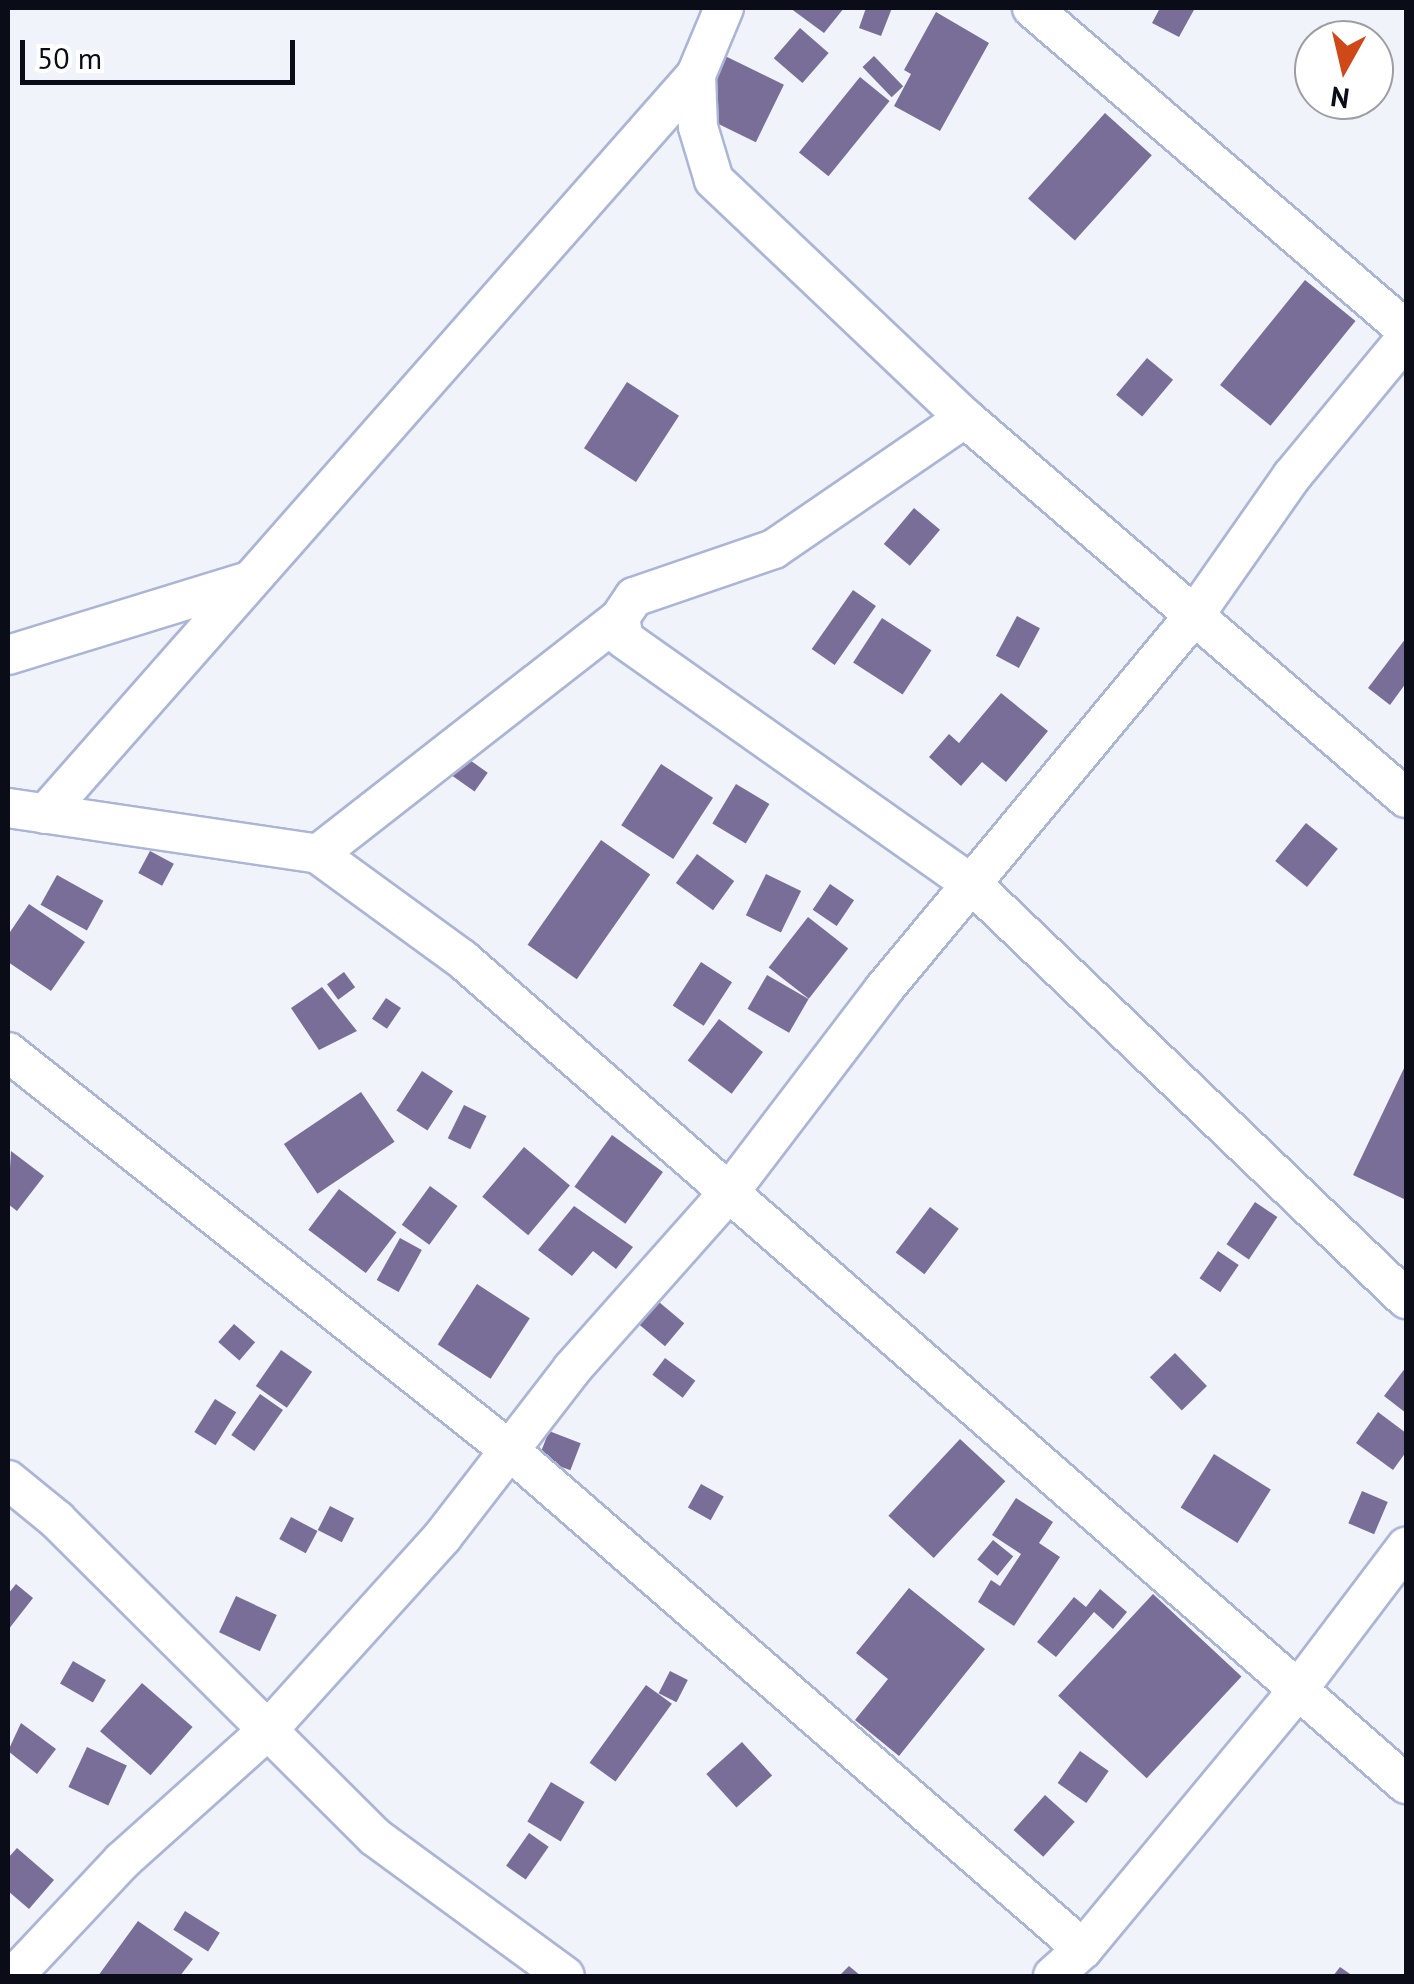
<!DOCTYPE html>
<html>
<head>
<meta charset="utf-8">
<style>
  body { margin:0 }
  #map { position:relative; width:1414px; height:1984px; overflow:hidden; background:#f0f3fa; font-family:"PT Sans",sans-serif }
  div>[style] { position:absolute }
  .building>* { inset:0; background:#796e97; transform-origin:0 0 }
  .roads { filter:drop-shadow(2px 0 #abb5d6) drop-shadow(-2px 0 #abb5d6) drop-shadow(0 2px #abb5d6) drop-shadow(0 -2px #abb5d6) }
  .street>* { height:38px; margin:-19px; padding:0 19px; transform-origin:19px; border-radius:19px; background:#fff }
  span { translate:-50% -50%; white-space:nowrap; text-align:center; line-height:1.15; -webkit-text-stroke:10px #fff; paint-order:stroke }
  .frame { position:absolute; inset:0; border:10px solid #0a0d18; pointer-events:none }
  .north { position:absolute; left:1294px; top:20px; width:100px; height:100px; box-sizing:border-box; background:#fff; border:2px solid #9d9ea3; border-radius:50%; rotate:188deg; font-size:28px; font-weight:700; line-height:40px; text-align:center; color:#0a0d18 }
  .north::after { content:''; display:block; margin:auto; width:35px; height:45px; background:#cf4818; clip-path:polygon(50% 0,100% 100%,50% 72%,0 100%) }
  .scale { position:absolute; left:20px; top:40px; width:275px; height:45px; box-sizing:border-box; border:5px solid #0a0d18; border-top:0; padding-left:12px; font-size:30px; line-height:35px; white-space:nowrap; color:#0a0d18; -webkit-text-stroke:8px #fff; paint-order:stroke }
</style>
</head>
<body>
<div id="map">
  <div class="building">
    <div style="clip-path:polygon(790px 8px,844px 8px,824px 33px)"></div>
    <div style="clip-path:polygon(866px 8px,892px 8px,881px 36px,859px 28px)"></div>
    <div style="clip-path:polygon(1160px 8px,1195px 8px,1179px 37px,1152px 23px)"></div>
    <div style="clip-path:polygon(936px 12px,989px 43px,940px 131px,894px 106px,911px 74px,904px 70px)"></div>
    <div style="left:800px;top:28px;width:38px;height:40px;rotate:41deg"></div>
    <div style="left:721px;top:54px;width:70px;height:64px;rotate:26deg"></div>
    <div style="left:874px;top:56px;width:42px;height:16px;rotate:46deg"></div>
    <div style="left:860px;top:77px;width:38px;height:97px;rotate:39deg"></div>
    <div style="left:1105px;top:113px;width:63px;height:115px;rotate:42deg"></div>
    <div style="left:1305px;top:280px;width:65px;height:135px;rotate:39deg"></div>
    <div style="left:1147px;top:358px;width:34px;height:48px;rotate:40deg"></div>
    <div style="left:627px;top:382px;width:62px;height:79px;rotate:33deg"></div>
    <div style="left:914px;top:508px;width:34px;height:47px;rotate:40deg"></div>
    <div style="left:853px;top:590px;width:28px;height:72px;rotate:35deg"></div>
    <div style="left:1017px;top:616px;width:26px;height:45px;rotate:28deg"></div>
    <div style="left:882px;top:618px;width:59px;height:53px;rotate:33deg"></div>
    <div style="clip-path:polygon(1406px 638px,1406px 683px,1390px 705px,1368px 688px)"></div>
    <div style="clip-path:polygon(1001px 693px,1048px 731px,1006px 782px,982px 762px,961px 786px,929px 757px,949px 734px,959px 743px)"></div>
    <div style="left:464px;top:756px;width:29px;height:23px;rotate:35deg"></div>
    <div style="left:661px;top:764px;width:62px;height:73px;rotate:33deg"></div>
    <div style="left:736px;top:784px;width:39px;height:46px;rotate:31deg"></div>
    <div style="left:1306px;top:823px;width:41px;height:49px;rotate:39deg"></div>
    <div style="left:601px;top:840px;width:60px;height:128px;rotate:35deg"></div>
    <div style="left:150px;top:851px;width:27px;height:25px;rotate:28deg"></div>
    <div style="left:697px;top:854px;width:46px;height:36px;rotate:36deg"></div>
    <div style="left:766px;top:874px;width:39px;height:46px;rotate:26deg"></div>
    <div style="left:57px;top:875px;width:53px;height:34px;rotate:29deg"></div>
    <div style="left:830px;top:884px;width:29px;height:31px;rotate:34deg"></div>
    <div style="clip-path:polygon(29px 904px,85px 942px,51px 991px,8px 962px,8px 935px)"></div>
    <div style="left:808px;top:917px;width:51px;height:64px;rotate:38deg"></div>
    <div style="left:701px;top:962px;width:37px;height:52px;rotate:33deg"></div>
    <div style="left:344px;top:972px;width:19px;height:21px;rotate:54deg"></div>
    <div style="left:767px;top:975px;width:48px;height:39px;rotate:30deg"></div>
    <div style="clip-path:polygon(322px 987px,357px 1031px,319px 1050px,291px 1008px)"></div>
    <div style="left:386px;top:998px;width:18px;height:25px;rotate:34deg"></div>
    <div style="left:719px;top:1019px;width:55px;height:52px;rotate:37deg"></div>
    <div style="clip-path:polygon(1406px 1064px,1406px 1200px,1353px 1175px)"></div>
    <div style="left:422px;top:1071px;width:37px;height:47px;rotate:33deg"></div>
    <div style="left:361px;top:1092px;width:60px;height:93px;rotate:56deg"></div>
    <div style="left:464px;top:1105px;width:25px;height:37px;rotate:26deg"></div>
    <div style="left:612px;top:1135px;width:63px;height:64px;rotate:36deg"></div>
    <div style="left:524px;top:1147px;width:60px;height:65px;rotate:40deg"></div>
    <div style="clip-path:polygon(11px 1151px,44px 1176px,17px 1211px,8px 1204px)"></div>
    <div style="left:430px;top:1186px;width:34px;height:48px;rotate:36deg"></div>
    <div style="left:339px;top:1189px;width:72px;height:51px;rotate:37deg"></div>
    <div style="left:1255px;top:1202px;width:27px;height:51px;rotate:34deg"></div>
    <div style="clip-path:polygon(574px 1206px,633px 1247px,616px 1269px,593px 1251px,572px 1276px,538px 1250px)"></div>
    <div style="left:930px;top:1207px;width:36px;height:57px;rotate:37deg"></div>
    <div style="left:400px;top:1238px;width:25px;height:48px;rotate:29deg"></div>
    <div style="left:1218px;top:1251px;width:25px;height:33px;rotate:34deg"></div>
    <div style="left:477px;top:1284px;width:63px;height:72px;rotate:33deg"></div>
    <div style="left:659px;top:1302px;width:33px;height:30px;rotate:40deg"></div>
    <div style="left:234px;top:1324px;width:28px;height:24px;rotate:41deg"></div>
    <div style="left:281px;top:1350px;width:38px;height:44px;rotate:35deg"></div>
    <div style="left:1175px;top:1353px;width:46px;height:35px;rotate:46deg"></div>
    <div style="left:665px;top:1358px;width:38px;height:21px;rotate:37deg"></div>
    <div style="clip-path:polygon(1406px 1367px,1406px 1413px,1384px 1396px)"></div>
    <div style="left:260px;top:1394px;width:28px;height:50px;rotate:35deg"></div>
    <div style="left:215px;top:1399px;width:25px;height:39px;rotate:32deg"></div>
    <div style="clip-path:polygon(1378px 1412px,1406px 1433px,1406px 1452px,1393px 1470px,1356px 1443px)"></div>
    <div style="left:549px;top:1431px;width:34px;height:29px;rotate:21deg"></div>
    <div style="left:960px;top:1439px;width:62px;height:105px;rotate:43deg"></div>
    <div style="left:1214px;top:1454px;width:67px;height:63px;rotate:32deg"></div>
    <div style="left:701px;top:1484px;width:26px;height:27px;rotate:29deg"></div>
    <div style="left:1362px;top:1491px;width:28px;height:35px;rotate:23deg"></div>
    <div style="clip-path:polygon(1016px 1498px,1053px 1522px,1039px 1543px,1060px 1557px,1014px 1626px,978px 1602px,991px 1580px,1000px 1586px,1021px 1554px,992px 1535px)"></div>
    <div style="left:330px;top:1506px;width:27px;height:27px;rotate:27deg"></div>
    <div style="left:291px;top:1517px;width:30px;height:25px;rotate:28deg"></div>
    <div style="left:993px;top:1540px;width:26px;height:25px;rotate:39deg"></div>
    <div style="clip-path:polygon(16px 1584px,33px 1598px,8px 1630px,8px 1594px)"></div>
    <div style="clip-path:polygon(909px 1588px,985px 1649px,899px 1756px,855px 1720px,888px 1679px,856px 1653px)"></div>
    <div style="clip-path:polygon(1100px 1589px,1127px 1612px,1113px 1629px,1094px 1612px,1056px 1657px,1037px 1642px,1074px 1597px,1086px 1607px)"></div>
    <div style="left:1153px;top:1594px;width:121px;height:139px;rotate:43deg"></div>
    <div style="left:236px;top:1596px;width:45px;height:40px;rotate:25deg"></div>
    <div style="left:73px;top:1661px;width:38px;height:26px;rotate:30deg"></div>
    <div style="left:670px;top:1671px;width:20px;height:25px;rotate:27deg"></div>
    <div style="left:142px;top:1683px;width:67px;height:64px;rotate:41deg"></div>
    <div style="left:646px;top:1685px;width:32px;height:96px;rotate:36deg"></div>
    <div style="clip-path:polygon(21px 1723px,56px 1749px,37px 1774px,8px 1751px)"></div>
    <div style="left:742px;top:1742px;width:45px;height:48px;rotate:48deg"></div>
    <div style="left:87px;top:1747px;width:44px;height:44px;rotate:25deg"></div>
    <div style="left:1080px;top:1751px;width:35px;height:39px;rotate:35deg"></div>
    <div style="left:551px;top:1782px;width:39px;height:46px;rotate:31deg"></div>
    <div style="left:1045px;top:1795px;width:40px;height:47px;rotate:42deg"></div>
    <div style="left:529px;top:1833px;width:24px;height:40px;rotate:35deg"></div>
    <div style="clip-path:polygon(17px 1848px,54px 1880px,29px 1909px,8px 1891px,8px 1858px)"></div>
    <div style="left:185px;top:1911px;width:41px;height:22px;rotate:32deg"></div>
    <div style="clip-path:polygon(138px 1921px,193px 1959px,180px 1976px,98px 1976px)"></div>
    <div style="clip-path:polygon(849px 1966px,861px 1976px,839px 1976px)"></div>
    <div style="clip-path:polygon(1340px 1967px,1353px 1976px,1333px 1976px)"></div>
  </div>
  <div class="roads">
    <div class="street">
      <div style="left:724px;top:8px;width:73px;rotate:112.7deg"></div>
      <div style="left:696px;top:75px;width:52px;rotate:87.8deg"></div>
      <div style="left:698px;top:127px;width:55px;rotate:73.2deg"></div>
      <div style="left:714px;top:180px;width:346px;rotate:43.5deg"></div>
      <div style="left:1032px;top:8px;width:494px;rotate:40.7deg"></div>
      <div style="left:8px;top:655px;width:251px;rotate:-17.1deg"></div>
      <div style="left:1406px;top:798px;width:582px;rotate:-139.25deg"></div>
      <div style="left:965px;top:418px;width:232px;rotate:145.6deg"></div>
      <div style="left:774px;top:549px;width:148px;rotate:161.1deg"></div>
      <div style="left:634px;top:597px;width:25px;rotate:124deg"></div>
      <div style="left:620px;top:618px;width:21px;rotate:79deg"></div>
      <div style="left:624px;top:639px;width:428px;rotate:35.2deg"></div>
      <div style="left:974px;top:886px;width:598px;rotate:43.71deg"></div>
      <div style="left:8px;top:808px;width:313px;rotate:8.4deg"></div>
      <div style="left:318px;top:854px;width:178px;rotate:36.1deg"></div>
      <div style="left:462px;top:959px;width:1254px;rotate:41.15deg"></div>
      <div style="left:45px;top:814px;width:985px;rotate:-48.62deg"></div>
      <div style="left:318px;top:854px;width:383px;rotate:-38deg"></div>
      <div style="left:8px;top:1052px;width:638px;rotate:38.45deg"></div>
      <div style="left:508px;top:1449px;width:762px;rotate:41.01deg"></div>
      <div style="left:8px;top:1480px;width:63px;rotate:39.2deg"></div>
      <div style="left:57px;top:1520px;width:449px;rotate:44.9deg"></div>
      <div style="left:375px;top:1837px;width:235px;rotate:36.2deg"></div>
      <div style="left:14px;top:1976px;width:158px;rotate:-46.8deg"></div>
      <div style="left:122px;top:1861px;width:196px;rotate:-41.9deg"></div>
      <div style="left:268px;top:1730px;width:261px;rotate:-47.9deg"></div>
      <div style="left:443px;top:1536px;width:211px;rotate:-52.3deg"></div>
      <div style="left:572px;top:1369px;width:239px;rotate:-48.4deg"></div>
      <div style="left:731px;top:1190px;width:253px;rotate:-52.7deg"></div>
      <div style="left:884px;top:989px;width:489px;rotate:-50.3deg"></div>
      <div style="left:1196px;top:613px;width:167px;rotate:-55deg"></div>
      <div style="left:1292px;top:476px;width:179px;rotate:-50.4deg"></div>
      <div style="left:1053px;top:1976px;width:40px;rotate:-42deg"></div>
      <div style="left:1083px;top:1949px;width:335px;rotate:-50.3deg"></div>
      <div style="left:1297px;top:1691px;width:181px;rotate:-52.9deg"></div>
    </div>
  </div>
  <div class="frame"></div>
  <div class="north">N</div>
  <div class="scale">50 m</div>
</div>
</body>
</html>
